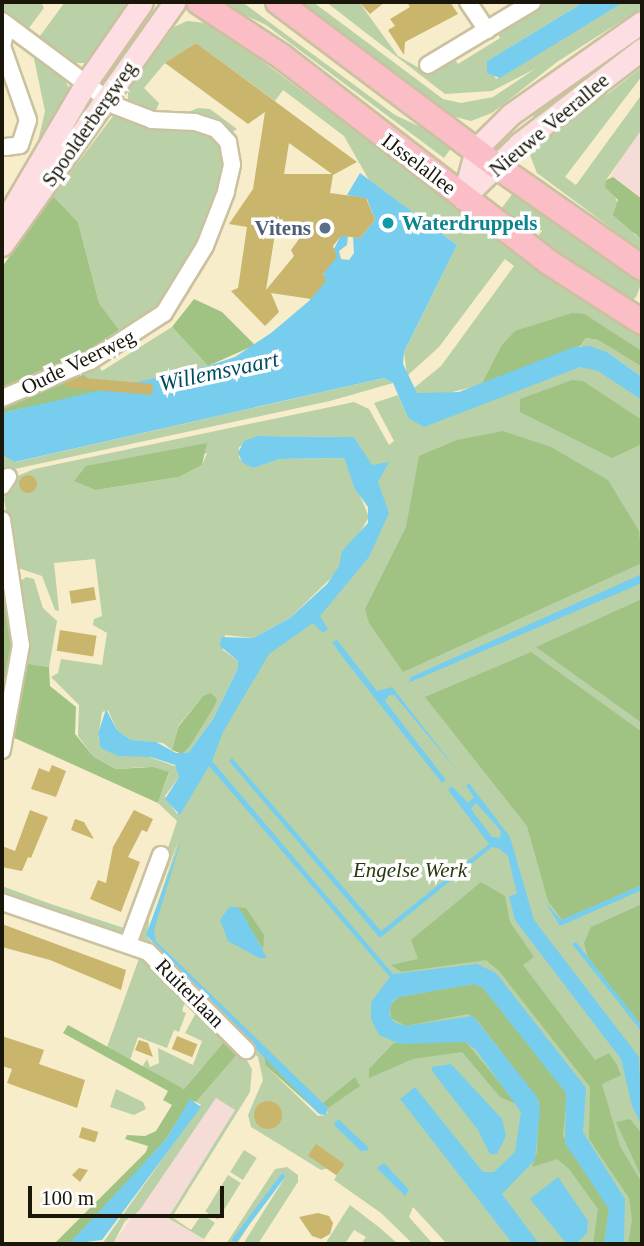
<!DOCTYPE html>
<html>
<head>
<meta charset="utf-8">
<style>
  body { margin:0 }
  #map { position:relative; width:644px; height:1246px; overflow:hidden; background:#f7edca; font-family:"Times New Roman",serif }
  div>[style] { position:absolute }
  .industrial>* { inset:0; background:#f6dcd7 }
  .green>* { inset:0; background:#bad1a8; transform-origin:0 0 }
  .forest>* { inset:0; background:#a0c383 }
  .water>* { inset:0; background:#77cdee; transform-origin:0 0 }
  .building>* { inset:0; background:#c9b56c; transform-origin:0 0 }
  .round { border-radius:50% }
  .roads { filter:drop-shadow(2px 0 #cac19f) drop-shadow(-2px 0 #cac19f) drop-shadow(0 2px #cac19f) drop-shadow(0 -2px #cac19f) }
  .street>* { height:16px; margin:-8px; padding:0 8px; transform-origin:8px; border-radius:8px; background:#fff }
  .secondary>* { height:21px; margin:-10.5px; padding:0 10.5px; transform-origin:10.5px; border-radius:10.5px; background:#fddee3 }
  .primary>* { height:24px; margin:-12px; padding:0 12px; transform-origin:12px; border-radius:12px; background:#fbbec7 }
  .dots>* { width:19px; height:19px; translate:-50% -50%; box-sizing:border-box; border:4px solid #fff; border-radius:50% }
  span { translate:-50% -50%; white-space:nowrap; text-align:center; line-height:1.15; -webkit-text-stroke:7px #fff; paint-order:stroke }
  .street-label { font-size:21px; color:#1a160a }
  .culture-label { font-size:21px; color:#0d838f; font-weight:700 }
  .left { translate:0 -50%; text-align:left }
  .service-label { font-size:21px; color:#4e5e75; font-weight:700 }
  .right { translate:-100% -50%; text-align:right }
  .park-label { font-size:21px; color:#253b0d; font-style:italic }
  .water-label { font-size:23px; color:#004d63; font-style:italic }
  .frame { position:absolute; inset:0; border:4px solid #1a160a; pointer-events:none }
  .scale { position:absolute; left:28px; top:1186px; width:196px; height:32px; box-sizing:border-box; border:4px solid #1a160a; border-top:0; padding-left:9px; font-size:21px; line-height:24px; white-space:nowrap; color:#1a160a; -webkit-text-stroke:5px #fff; paint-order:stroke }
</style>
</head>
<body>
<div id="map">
  <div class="industrial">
    <div style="clip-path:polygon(642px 122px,642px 206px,608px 181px)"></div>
    <div style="clip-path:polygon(216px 1098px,236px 1110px,168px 1218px,210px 1244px,113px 1244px)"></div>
  </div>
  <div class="green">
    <div style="clip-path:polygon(2px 2px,41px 2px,44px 8px,26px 32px,2px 11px)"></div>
    <div style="clip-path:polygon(65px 2px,130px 2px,87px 63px,71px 63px,37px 40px)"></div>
    <div style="clip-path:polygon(217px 2px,242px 2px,395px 115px,455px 143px,444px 158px,266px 25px)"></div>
    <div style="clip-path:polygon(291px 2px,313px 2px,443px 99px,461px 103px,493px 97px,535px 69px,492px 91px,445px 94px,326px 2px,359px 2px,398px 56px,426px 72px,453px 57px,458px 64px,500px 38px,496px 30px,543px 2px,584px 2px,487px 61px,496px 79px,624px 2px,642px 2px,642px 8px,557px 62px,492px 113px,471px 121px,448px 115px)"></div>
    <div style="clip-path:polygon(187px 21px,206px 23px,246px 49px,398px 163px,642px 334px,642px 351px,585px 314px,501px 346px,481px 385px,440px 395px,417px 393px,414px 388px,441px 366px,514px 266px,505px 259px,439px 347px,407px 376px,404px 352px,457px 245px,369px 180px,344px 136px,283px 90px,275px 101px,196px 43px,164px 64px,144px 88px,159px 103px,155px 113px,128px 104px,128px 89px,174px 27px)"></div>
    <div style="clip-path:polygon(642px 36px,642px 40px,536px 120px,532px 114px)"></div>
    <div style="clip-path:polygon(33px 54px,62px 74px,70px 90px,36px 150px,45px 111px)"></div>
    <div style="clip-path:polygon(642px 67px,642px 76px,565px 177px,576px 185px,642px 94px,642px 129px,606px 180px,634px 234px,642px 240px,642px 251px,537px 173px,530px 155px,531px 148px,583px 102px,609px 93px)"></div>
    <div style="clip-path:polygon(198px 108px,210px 109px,237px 129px,229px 134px,184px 114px)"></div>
    <div style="clip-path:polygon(113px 116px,142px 125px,189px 127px,216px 137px,226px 153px,220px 191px,195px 251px,158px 310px,123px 335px,99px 303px,78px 222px,53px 196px)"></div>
    <div style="clip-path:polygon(516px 189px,642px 282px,636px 297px,629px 303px,535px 240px,542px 231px,531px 223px,524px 233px,498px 213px)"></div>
    <div style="clip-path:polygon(172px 327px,208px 366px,101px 392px,81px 371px,97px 364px,102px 371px)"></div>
    <div style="clip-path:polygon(586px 338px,598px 340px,642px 367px,642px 377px,607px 352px,580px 346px)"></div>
    <div style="clip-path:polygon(evenodd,581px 356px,642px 387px,642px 1244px,447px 1244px,413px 1207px,409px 1217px,433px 1244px,413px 1244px,381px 1213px,334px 1180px,344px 1164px,321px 1170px,251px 1127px,248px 1115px,263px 1080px,258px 1057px,137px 940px,177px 821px,158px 803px,169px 773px,145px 767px,116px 769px,94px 757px,78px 736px,79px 705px,51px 677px,58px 673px,61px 659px,102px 665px,107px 633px,93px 625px,94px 619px,102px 616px,95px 559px,54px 563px,59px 611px,55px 610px,42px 576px,15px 567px,4px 498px,15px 477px,34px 469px,354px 402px,369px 409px,389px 445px,394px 441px,374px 403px,398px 395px,408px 418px,581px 356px,258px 436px,354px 437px,367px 459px,376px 526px,299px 623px,254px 656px,177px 814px,165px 796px,179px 777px,177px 767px,98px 738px,102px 712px,108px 710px,117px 730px,131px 740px,163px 743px,172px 750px,178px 726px,203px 696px,195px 736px,182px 754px,188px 753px,213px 719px,238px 668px,238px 661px,223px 650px,225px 635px,253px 638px,290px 618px,336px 573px,369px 517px,344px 458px,280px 459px,253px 468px,239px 458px,239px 447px,258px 436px,581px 356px,207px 453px,202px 465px,179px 477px,96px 490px,207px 453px,581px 356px,179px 839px,150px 926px,153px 938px,328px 1112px,325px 1115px,318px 1116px,265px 1065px,264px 1055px,148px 938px,149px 919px,179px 839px)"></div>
    <div style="clip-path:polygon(384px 378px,393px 383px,330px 401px,10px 470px,2px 466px,5px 454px,16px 462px)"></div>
    <div style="clip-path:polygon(26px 577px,34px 579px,43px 608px,57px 621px,49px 667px,23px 663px,18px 583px)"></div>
    <div style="clip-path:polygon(2px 886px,48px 903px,130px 930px,124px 937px,2px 898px)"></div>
    <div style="clip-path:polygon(141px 953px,186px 998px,182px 1011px,186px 1013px,179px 1032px,174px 1030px,167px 1048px,138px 1037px,130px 1060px,107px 1047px)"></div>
    <div style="clip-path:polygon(199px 1007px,228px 1037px,184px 1089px,142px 1067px,147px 1059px,150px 1067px,159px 1063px,158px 1048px,193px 1065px,202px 1041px,185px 1033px)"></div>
    <div style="clip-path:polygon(241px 1050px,252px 1069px,250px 1092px,172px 1217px,191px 1230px,202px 1214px,215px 1223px,204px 1239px,212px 1244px,168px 1218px,235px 1110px,216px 1098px,139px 1211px,125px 1221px,113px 1244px,102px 1244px,201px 1105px,196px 1102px)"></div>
    <div style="clip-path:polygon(116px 1089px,143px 1102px,146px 1109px,134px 1115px,110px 1107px)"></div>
    <div style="left:244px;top:1150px;width:15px;height:26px;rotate:32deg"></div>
    <div style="clip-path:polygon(287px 1167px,298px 1175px,298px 1182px,258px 1244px,243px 1244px,286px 1176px,282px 1173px,237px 1244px,226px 1244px,275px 1169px)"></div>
    <div style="left:228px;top:1175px;width:15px;height:43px;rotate:32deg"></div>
    <div style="clip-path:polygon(350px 1205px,380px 1228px,398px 1244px,361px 1244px,366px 1237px,354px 1230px,345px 1244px,325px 1244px)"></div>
  </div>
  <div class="forest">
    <div style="clip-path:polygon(613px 177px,642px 199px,642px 240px,613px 215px,618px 200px,605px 187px,606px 180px)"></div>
    <div style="clip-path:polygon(53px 196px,78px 222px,99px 303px,123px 335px,2px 393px,2px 267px)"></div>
    <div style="clip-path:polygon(194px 299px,222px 312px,255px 345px,208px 366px,172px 327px)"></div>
    <div style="clip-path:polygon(572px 313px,585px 314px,642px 351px,642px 367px,598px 340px,586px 338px,580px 346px,481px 385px,501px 346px,515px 331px)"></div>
    <div style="clip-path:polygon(81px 371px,101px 392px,2px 413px,2px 403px)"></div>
    <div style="clip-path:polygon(572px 380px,583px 381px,642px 420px,642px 444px,612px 458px,520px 412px,520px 399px)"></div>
    <div style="clip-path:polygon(503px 431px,551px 447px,608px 480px,639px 531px,642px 563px,403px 672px,369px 623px,365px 609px,406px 527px,419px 456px,457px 440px)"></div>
    <div style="clip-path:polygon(207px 443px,202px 465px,179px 477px,96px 490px,74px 481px,86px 466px)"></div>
    <div style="clip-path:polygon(2px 547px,14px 640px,2px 721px)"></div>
    <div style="clip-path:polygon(642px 599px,642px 723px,536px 647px)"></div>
    <div style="clip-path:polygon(531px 652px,642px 732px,642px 885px,562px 920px,548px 901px,527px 826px,425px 697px)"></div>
    <div style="clip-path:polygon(23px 663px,49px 667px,50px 686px,76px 707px,75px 734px,94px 757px,116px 769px,153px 767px,169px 772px,158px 803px,10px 736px)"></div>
    <div style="clip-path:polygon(211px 693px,217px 699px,214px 707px,189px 747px,182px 754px,172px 750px,178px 727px,203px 696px)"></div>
    <div style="clip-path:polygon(481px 882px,505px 896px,510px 922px,534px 957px,523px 965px,595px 1060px,609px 1053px,617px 1065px,621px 1075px,602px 1084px,620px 1146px,642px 1183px,642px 1244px,628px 1244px,632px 1220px,629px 1198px,589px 1139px,590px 1087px,499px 971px,486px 960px,401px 972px,391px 965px,418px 959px,411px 940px)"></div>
    <div style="clip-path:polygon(642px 904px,642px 1026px,588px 958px,584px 943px,591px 927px)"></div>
    <div style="clip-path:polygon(237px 907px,246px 908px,264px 935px,263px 949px)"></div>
    <div style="clip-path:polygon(474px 984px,483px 988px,567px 1093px,563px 1136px,609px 1209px,604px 1244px,593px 1244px,598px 1209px,569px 1169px,557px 1159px,532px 1167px,537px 1152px,539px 1101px,477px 1020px,468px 1014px,406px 1026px,391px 1018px,390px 1005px,399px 997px)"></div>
    <div style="clip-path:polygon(68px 1025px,184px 1089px,228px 1037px,241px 1050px,196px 1102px,190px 1100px,167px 1138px,119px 1192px,69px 1244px,54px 1244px,146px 1152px,148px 1146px,125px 1139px,127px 1135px,145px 1136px,156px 1131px,172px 1105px,163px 1100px,168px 1091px,63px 1033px)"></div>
    <div style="clip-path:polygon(466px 1042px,518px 1105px,500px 1097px,462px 1052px,413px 1059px,369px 1078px,369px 1069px,394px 1043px)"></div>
    <div style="clip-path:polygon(264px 1055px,319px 1110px,321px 1115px,265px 1065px)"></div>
    <div style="clip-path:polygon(355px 1077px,360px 1086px,328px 1108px,323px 1103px)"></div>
    <div style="clip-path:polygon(630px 1119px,642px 1134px,642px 1178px,616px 1122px)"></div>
  </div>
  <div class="water">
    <div style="clip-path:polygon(584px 2px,624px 2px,500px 78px,487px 73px,487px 61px)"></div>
    <div style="clip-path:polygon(360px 173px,457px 245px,404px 352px,403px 364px,417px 393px,459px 392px,574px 347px,589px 346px,607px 352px,642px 377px,642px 400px,598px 371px,580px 367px,424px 427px,408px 418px,393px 383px,384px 378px,15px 462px,2px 455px,2px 413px,208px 366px,235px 357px,271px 333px,309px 301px,324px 280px,323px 271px,341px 235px,348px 236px,347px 245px,339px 251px,341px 259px,349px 260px,354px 253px,353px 237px,360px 238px,375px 220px,367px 199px,347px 195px)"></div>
    <div style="clip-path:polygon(258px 436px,354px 437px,372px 465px,389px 462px,378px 482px,389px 513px,369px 557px,320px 616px,328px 629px,323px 633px,313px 623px,269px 654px,223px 732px,212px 761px,393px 974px,477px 964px,496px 973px,586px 1088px,583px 1132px,625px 1199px,624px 1244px,604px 1244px,609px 1209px,565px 1143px,566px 1093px,483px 988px,474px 984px,399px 997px,392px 1002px,389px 1014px,394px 1022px,406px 1026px,473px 1016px,537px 1097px,540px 1108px,535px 1160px,502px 1194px,539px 1244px,513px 1244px,400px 1099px,415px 1087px,483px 1172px,494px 1172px,515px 1152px,521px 1112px,476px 1050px,466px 1042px,400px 1044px,379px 1035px,371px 1019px,371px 1002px,390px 977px,209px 766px,180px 815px,165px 799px,179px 777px,175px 765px,151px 757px,118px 756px,101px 748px,98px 734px,106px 709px,117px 730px,131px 740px,156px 742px,176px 753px,188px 753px,213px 719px,238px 668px,238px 661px,220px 646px,221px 637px,253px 638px,290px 618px,327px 584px,339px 566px,342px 551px,368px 523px,368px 507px,355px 489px,344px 458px,280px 459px,253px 468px,243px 463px,238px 453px,244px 441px)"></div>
    <div style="clip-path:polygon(642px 574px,642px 583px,408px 683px,411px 677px)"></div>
    <div style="clip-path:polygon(337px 640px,377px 691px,392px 687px,460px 774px,394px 695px,389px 695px,385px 701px,446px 780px,442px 783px,344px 659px,332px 642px)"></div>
    <div style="clip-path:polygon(evenodd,232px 758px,381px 931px,489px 844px,448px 790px,452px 786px,468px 803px,474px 797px,466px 786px,469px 783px,510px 837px,534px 920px,639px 1057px,642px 1126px,632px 1106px,621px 1059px,515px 920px,509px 896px,517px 894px,508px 856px,500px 849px,492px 847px,380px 938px,229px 761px,232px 758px,476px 803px,501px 831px,500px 838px,492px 837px,471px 809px,476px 803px)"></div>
    <div style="clip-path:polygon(182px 838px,154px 930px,156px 941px,328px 1108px,326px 1115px,319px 1114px,146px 935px)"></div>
    <div style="clip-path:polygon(642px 885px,642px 890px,560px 926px,545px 902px,561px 920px)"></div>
    <div style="clip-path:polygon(229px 907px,237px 907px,244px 916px,267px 958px,259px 958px,228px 941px,220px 920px)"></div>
    <div style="clip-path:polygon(576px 942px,642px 1026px,642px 1032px,572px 944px)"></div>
    <div style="clip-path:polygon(451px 1064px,502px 1119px,506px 1136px,497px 1154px,490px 1154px,478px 1130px,432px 1071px,432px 1067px)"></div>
    <div style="clip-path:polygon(190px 1099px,201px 1107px,102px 1240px,69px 1244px,167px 1138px)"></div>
    <div style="clip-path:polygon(338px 1119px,368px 1147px,368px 1150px,361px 1151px,334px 1125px)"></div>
    <div style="clip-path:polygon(384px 1163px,409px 1190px,405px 1196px,377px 1168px)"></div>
    <div style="left:282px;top:1173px;width:5px;height:84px;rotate:37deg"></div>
    <div style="clip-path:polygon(558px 1177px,588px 1221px,587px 1233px,576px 1244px,567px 1244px,530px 1199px)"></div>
  </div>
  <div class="building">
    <div style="clip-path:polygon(359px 2px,385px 2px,370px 14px)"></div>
    <div style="clip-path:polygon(407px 2px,450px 2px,458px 14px,405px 42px,404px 55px,388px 30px,395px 26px,390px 19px,410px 7px)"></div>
    <div style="clip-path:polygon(evenodd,196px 43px,357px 162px,333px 175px,330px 193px,366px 198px,375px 220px,360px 238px,341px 236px,333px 246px,337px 257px,323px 274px,326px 281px,311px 299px,271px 293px,279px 312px,265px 326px,231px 291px,238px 288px,247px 227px,229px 224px,253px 189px,265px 112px,248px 124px,165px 63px,196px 43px,289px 143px,332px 174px,284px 174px,289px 143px,196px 43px,278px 215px,284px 232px,302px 235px,291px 250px,294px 256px,266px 290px,278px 215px)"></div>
    <div style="clip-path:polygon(213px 371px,215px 381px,181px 389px,179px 381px)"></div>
    <div style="left:153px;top:384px;width:11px;height:87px;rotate:95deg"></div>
    <div class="round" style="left:19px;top:475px;width:18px;height:18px"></div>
    <div style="left:94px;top:587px;width:13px;height:25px;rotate:81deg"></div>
    <div style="left:60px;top:630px;width:37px;height:21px;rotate:9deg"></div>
    <div style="clip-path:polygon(52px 765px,66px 771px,56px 797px,31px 789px,39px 768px,49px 772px)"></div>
    <div style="clip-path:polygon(30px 810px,48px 817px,31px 858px,28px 857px,22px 871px,2px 867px,2px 846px,15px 851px)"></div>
    <div style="clip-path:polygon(134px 810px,153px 819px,147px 832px,142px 830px,128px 857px,140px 862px,121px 912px,90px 899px,98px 880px,106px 883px,113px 847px)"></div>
    <div style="clip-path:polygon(75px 819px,84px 822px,94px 839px,71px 830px)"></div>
    <div style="clip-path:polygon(2px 924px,126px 970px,121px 990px,50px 960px,2px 947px)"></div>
    <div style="clip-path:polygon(2px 1036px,44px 1050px,39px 1064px,85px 1080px,77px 1108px,7px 1083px,12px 1069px,2px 1066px)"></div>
    <div style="left:177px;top:1036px;width:22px;height:14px;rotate:22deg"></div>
    <div style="clip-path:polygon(139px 1040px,148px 1043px,153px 1057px,135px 1050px)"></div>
    <div class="round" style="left:254px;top:1101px;width:28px;height:28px"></div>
    <div style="left:82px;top:1127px;width:17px;height:11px;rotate:17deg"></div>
    <div style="left:316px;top:1144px;width:35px;height:14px;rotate:35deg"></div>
    <div style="clip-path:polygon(79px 1168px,88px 1170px,80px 1182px,72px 1175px)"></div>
    <div style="clip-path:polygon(318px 1213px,329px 1216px,333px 1223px,330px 1234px,321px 1239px,312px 1236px,299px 1217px)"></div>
  </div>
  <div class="roads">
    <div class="street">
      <div style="left:468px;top:2px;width:34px;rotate:56deg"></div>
      <div style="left:2px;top:21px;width:142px;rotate:36.7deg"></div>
      <div style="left:116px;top:106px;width:39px;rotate:21deg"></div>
      <div style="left:152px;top:120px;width:43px;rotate:2.7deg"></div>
      <div style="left:195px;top:122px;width:22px;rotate:18deg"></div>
      <div style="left:216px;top:129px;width:18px;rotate:47deg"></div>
      <div style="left:228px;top:142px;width:23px;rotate:80deg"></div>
      <div style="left:232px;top:165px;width:28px;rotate:103deg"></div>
      <div style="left:226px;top:192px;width:58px;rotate:111.3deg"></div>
      <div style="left:205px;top:246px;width:79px;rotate:121.5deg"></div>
      <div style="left:164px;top:313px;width:88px;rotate:147deg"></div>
      <div style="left:90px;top:361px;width:95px;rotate:157.2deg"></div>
      <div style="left:428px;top:65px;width:122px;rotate:-31deg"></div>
      <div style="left:6px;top:147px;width:14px;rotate:-8deg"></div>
      <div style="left:20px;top:145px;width:26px;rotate:-72deg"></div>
      <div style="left:28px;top:120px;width:78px;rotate:-109.4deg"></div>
      <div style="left:2px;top:46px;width:21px;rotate:-76deg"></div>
      <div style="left:2px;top:486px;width:11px;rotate:-56deg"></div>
      <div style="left:2px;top:520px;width:126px;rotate:81.4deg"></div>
      <div style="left:21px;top:645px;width:107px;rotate:100.3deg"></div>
      <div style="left:2px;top:902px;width:154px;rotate:18.9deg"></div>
      <div style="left:148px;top:952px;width:139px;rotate:45deg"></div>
      <div style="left:128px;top:944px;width:95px;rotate:-69.7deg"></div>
    </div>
    <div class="secondary">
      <div style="left:463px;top:198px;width:51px;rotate:-75.1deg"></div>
      <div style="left:476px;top:149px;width:49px;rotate:-45deg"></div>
      <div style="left:511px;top:114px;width:160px;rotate:-35.1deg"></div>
      <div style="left:463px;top:198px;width:79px;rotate:-44deg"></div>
      <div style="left:520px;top:143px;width:154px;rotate:-37.6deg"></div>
      <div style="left:2px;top:226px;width:166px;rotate:-59.6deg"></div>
      <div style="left:86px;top:83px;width:98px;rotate:-55.3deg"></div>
      <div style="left:2px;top:245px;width:298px;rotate:-54.6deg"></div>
    </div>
    <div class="primary">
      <div style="left:199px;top:2px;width:98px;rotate:33.4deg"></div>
      <div style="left:281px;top:56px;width:339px;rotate:37.6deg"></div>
      <div style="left:550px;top:263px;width:109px;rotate:32.7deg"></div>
      <div style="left:278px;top:2px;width:275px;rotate:36.9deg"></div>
      <div style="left:498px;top:167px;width:176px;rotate:35deg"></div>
    </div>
  </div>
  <div class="dots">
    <div style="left:388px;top:223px;background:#0f9aa8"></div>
    <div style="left:325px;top:228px;background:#5c6f8a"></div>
  </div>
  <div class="street-label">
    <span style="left:89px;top:124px;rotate:-55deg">Spoolderbergweg</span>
    <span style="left:549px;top:125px;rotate:-40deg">Nieuwe Veerallee</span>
    <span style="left:419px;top:164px;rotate:37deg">IJsselallee</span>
    <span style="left:78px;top:362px;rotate:-26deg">Oude Veerweg</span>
    <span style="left:190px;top:993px;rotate:45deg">Ruiterlaan</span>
  </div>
  <div class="culture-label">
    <span class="left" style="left:402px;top:223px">Waterdruppels</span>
  </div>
  <div class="service-label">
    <span class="right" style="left:311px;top:228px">Vitens</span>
  </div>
  <div class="park-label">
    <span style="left:410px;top:870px">Engelse Werk</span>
  </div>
  <div class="water-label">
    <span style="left:219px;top:372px;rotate:-12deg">Willemsvaart</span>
  </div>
  <div class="frame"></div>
  <div class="scale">100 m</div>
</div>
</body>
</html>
